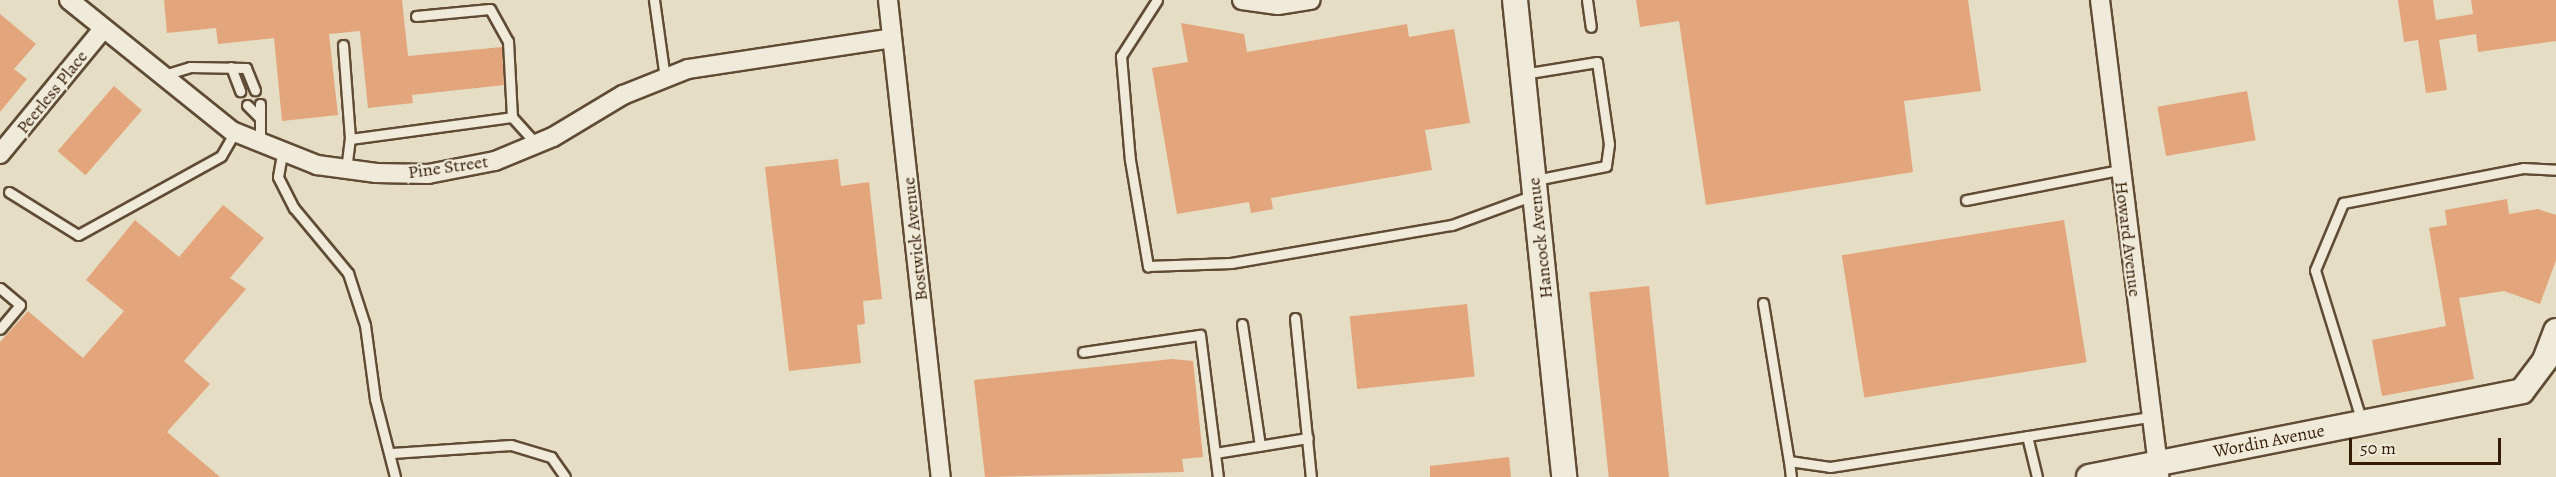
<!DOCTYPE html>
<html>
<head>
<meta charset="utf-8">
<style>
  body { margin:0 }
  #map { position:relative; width:2556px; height:477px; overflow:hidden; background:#e6dec4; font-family:Alegreya,serif }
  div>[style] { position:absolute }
  .building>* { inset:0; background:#e2a57c; transform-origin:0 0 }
  .roads { filter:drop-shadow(2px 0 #604c35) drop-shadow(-2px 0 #604c35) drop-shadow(0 2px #604c35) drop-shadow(0 -2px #604c35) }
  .service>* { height:9px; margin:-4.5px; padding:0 4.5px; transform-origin:4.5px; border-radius:4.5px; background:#efead9 }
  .minor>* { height:18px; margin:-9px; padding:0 9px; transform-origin:9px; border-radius:9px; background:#efead9 }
  .tertiary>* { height:24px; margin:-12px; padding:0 12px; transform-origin:12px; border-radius:12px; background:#efead9 }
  span { translate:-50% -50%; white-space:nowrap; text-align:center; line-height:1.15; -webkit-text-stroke:4.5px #efead9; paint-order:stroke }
  .street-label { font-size:18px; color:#341b05 }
  .scale { position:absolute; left:2349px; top:438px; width:152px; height:27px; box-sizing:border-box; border:3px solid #341b05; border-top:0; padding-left:8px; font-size:18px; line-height:21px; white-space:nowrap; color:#341b05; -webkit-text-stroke:4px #efead9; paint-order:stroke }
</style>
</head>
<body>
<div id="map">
  <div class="building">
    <div style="clip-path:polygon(164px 0,402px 0,408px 56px,502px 47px,504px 85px,412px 95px,413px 103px,368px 108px,360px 31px,329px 34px,338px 115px,282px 121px,274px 38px,218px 44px,216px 28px,167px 33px)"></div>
    <div style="clip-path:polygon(1636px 0,1968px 0,1981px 91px,1904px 101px,1913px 172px,1706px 205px,1679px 21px,1640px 27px)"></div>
    <div style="clip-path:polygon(2398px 0,2433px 0,2436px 20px,2473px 14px,2471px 0,2556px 0,2556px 41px,2478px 52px,2476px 34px,2439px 40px,2447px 90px,2426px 93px,2418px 40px,2404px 42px)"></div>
    <div style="clip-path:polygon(0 14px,36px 44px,14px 69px,27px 79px,0 112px)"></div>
    <div style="clip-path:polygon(1181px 23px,1244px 34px,1247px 52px,1407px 24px,1409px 37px,1454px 29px,1470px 123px,1425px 130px,1432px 170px,1271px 198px,1273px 209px,1251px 213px,1249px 202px,1177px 214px,1152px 68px,1188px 62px)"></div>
    <div style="left:114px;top:86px;width:37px;height:86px;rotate:41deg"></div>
    <div style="left:2247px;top:91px;width:50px;height:91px;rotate:80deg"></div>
    <div style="clip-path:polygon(838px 159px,841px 186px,869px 182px,882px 299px,863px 301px,865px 324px,857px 325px,861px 363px,789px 371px,765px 167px)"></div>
    <div style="clip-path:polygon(2507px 199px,2509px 214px,2538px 209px,2556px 215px,2556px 260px,2540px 304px,2504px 291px,2459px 298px,2474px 379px,2382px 396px,2372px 340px,2446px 326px,2429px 228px,2447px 225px,2445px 210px)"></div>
    <div style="clip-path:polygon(223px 205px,264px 238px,230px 278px,246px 289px,184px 361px,210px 384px,167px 432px,220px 477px,0 477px,0 342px,28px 311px,83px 358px,124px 311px,86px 280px,135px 220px,179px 257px)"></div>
    <div style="left:2064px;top:220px;width:144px;height:225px;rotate:81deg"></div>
    <div style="left:1649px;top:286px;width:192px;height:60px;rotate:84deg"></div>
    <div style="left:1467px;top:304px;width:73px;height:118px;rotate:84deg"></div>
    <div style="clip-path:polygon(1172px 359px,1193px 361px,1203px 457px,1182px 459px,1184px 472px,985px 477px,974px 380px)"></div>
    <div style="clip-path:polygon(1509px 457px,1511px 477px,1430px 477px,1430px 466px)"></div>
  </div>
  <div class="roads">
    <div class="service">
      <div style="left:654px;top:0;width:79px;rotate:82deg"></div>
      <div style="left:1157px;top:0;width:67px;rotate:122.7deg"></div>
      <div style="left:1121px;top:56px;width:104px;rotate:85.1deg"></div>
      <div style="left:1130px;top:160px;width:108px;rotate:80.4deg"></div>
      <div style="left:1148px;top:266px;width:83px;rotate:-2.1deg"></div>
      <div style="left:1231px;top:263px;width:224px;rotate:-9.8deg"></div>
      <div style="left:1452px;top:225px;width:87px;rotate:-20.1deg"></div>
      <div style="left:1587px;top:0;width:27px;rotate:82deg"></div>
      <div style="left:416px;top:16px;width:74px;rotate:-5.4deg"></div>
      <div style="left:490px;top:9px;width:37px;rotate:61deg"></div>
      <div style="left:508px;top:41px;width:76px;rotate:87deg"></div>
      <div style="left:343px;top:45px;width:94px;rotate:85.7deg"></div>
      <div style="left:231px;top:67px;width:26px;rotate:69deg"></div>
      <div style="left:1523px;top:74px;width:75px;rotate:-9.2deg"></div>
      <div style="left:1597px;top:62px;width:83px;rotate:81.7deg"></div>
      <div style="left:1609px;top:144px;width:22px;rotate:98deg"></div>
      <div style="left:1606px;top:166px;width:72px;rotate:168.8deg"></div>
      <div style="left:164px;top:75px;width:27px;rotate:-17deg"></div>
      <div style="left:190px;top:67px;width:56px;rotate:1deg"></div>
      <div style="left:246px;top:68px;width:24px;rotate:68deg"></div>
      <div style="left:260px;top:104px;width:39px;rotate:90deg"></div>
      <div style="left:247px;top:105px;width:18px;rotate:45deg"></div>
      <div style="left:282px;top:154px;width:23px;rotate:100deg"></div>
      <div style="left:278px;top:177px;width:35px;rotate:63deg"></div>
      <div style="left:294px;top:208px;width:85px;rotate:50.3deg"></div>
      <div style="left:348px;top:273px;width:55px;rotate:71.9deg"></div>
      <div style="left:365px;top:325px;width:75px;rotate:82.3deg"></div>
      <div style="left:375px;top:399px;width:81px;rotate:75.6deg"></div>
      <div style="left:346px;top:170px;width:31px;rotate:-83deg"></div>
      <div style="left:350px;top:139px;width:163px;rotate:-7.7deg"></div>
      <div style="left:512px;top:117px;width:36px;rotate:48deg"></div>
      <div style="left:9px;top:192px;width:81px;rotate:31.9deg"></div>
      <div style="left:78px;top:235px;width:163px;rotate:-28.9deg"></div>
      <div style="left:221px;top:156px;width:28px;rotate:-60deg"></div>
      <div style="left:1966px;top:200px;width:156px;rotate:-11.1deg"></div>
      <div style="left:0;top:288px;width:26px;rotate:40deg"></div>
      <div style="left:20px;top:305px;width:31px;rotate:130deg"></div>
      <div style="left:1763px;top:303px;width:160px;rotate:80.7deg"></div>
      <div style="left:1789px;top:461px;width:41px;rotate:8.3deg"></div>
      <div style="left:1830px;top:467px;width:324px;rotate:-8.9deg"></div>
      <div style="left:1295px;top:318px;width:160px;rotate:84.3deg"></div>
      <div style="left:1242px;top:324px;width:123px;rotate:81.6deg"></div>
      <div style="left:1083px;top:352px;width:118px;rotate:-8.3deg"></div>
      <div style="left:1200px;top:335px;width:143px;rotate:82.8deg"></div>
      <div style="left:2362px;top:422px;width:159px;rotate:-107.2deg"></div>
      <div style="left:2315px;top:270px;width:73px;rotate:-67.3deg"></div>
      <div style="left:2343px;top:203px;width:183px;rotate:-11deg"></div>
      <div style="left:2523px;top:168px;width:33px;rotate:3deg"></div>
      <div style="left:2027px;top:436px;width:42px;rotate:76.3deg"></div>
      <div style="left:392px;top:453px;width:119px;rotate:-3.8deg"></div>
      <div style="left:511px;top:445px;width:42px;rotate:16.7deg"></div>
      <div style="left:551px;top:457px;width:24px;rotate:55deg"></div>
      <div style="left:1215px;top:453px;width:94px;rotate:-9.2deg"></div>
      <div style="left:1789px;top:461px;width:16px;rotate:83deg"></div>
    </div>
    <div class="minor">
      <div style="left:69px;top:0;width:209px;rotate:38.8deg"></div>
      <div style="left:232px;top:131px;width:92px;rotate:21.8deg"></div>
      <div style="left:317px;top:165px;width:60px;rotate:7.7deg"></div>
      <div style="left:376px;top:173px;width:52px;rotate:1.1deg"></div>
      <div style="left:428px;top:174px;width:68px;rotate:-11deg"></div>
      <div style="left:495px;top:161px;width:63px;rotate:-22.5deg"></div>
      <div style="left:553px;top:137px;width:82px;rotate:-31deg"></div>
      <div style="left:623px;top:95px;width:70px;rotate:-21.8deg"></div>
      <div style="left:688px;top:69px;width:206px;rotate:-8.6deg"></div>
      <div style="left:888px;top:0;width:480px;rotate:83.7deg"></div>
      <div style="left:1242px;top:0;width:36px;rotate:8deg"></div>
      <div style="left:1278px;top:5px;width:33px;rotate:-9deg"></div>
      <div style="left:2100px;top:0;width:481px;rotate:82.9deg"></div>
      <div style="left:0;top:154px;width:162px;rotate:-50.5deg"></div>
    </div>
    <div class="tertiary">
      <div style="left:1515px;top:0;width:480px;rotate:84.1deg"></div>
      <div style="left:2089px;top:477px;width:441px;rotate:-11.2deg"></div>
      <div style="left:2522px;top:391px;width:39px;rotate:-53deg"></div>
      <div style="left:2545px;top:360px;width:31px;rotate:-69deg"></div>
    </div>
  </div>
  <div class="street-label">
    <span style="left:52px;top:92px;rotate:-51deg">Peerless Place</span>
    <span style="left:448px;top:167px;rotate:-8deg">Pine Street</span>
    <span style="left:1540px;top:238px;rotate:-96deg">Hancock Avenue</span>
    <span style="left:915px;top:239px;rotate:-96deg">Bostwick Avenue</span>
    <span style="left:2128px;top:239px;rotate:83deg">Howard Avenue</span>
    <span style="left:2269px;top:441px;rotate:-11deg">Wordin Avenue</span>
  </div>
  <div class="scale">50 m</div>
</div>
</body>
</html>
